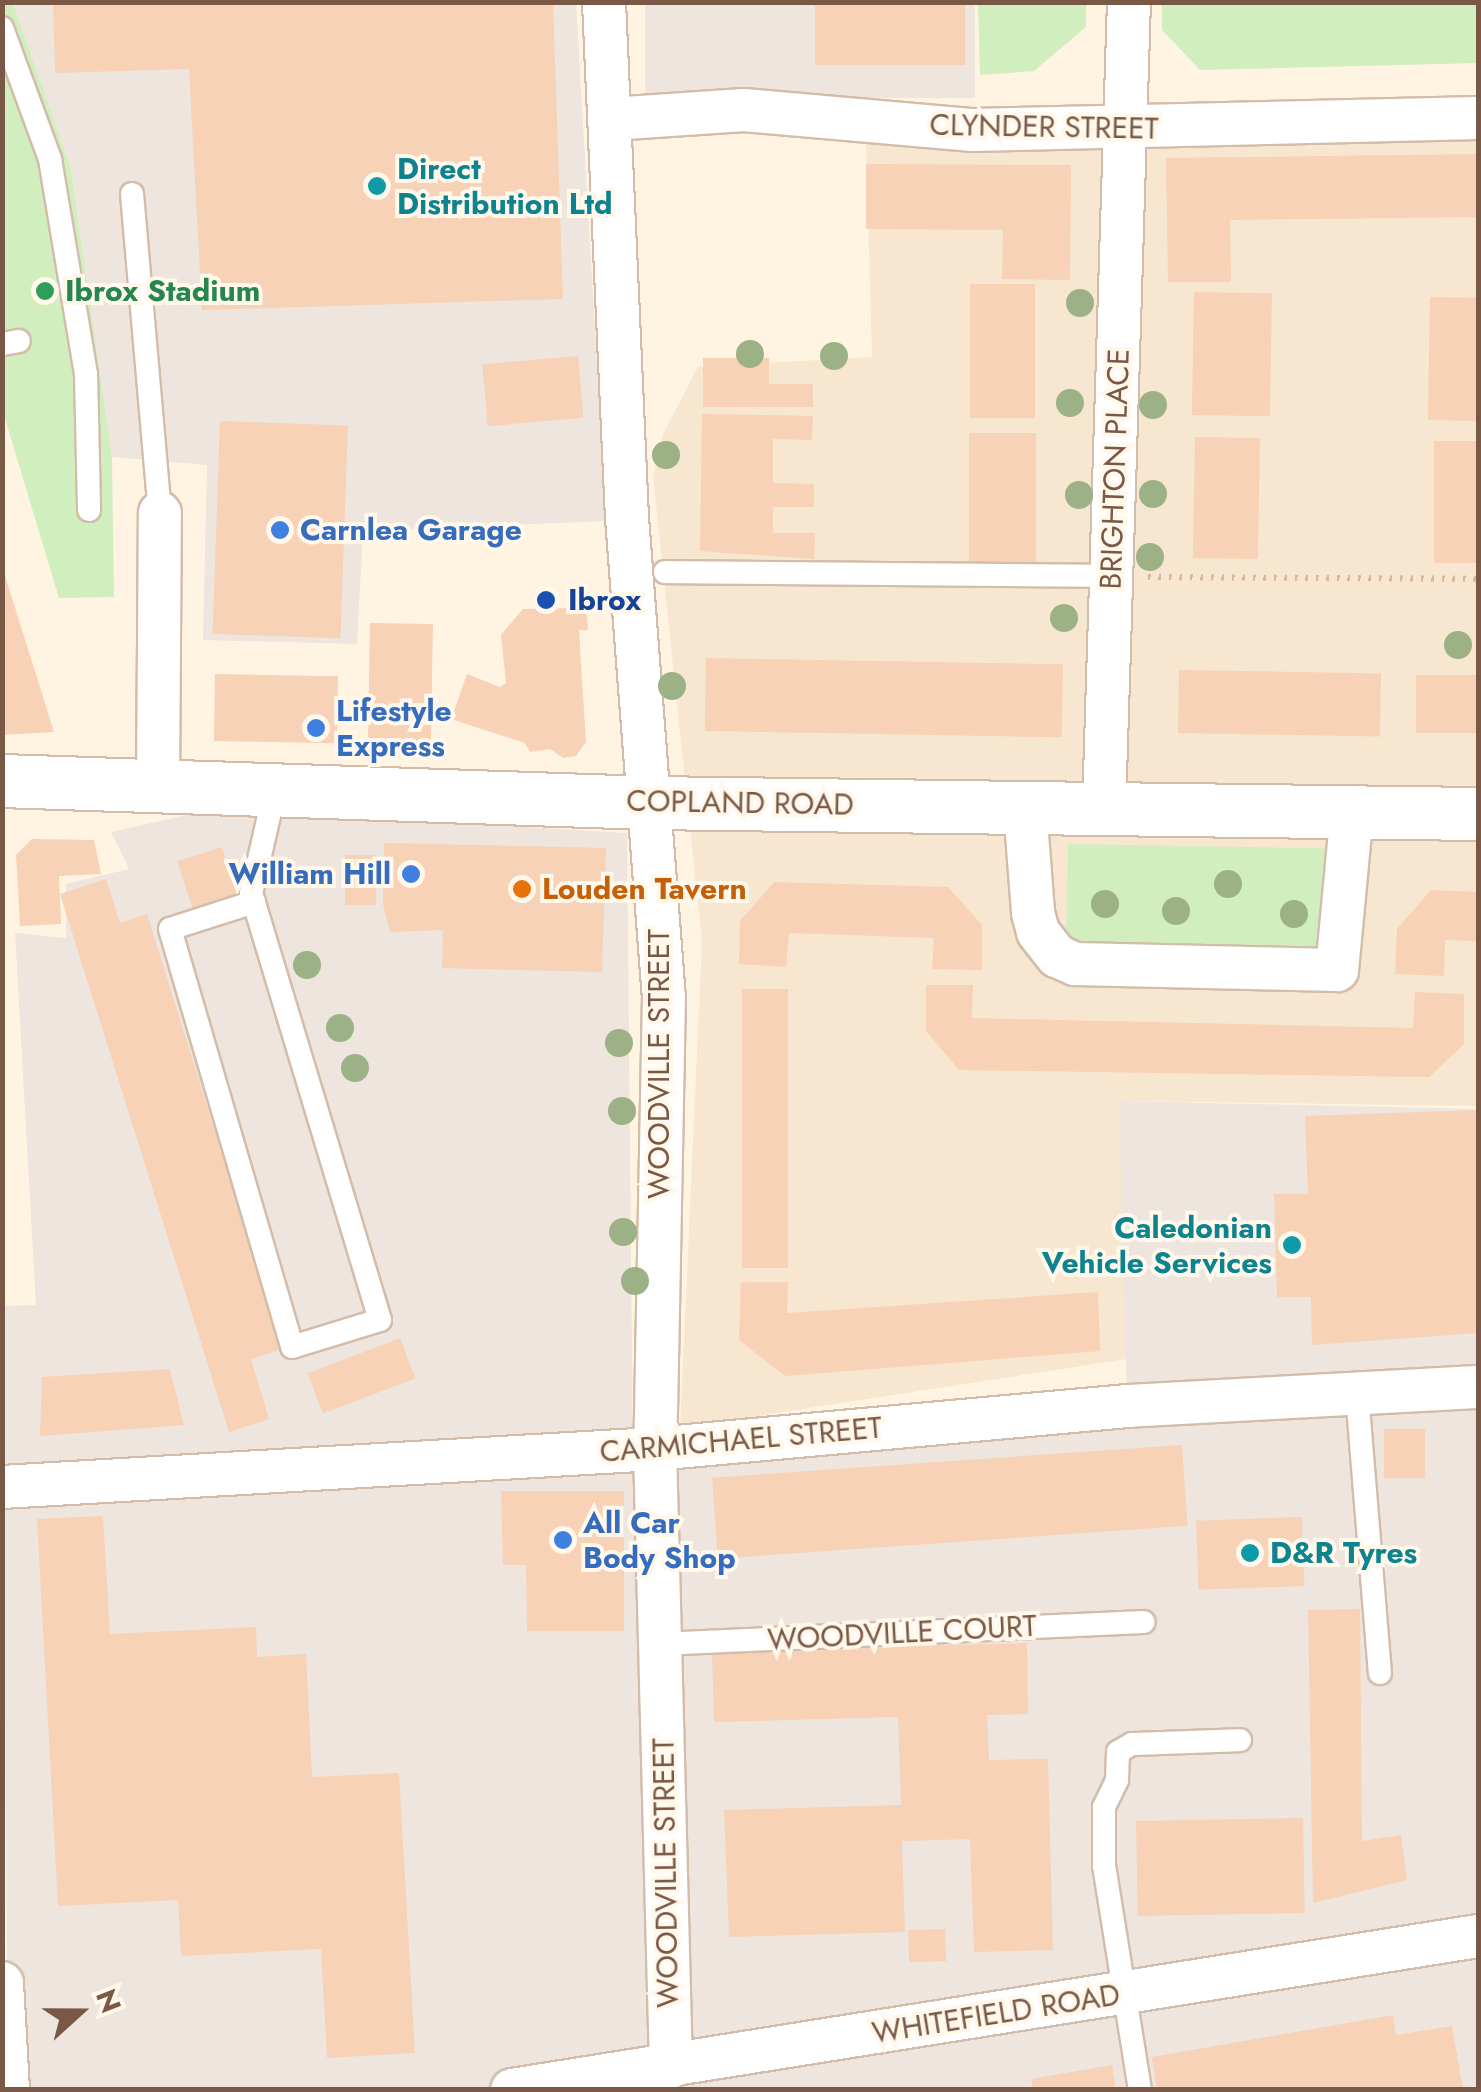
<!DOCTYPE html>
<html>
<head>
<meta charset="utf-8">
<style>
  body { margin:0 }
  #map { position:relative; width:1481px; height:2092px; overflow:hidden; background:#fff4e2; font-family:Jost,sans-serif }
  div>[style] { position:absolute }
  .residential>* { inset:0; background:#f7e6d0 }
  .industrial>* { inset:0; background:#ede5de; transform-origin:0 0 }
  .green>* { inset:0; background:#d1eebf; transform-origin:0 0 }
  .building>* { inset:0; background:#f7d2b7; transform-origin:0 0 }
  .path>* { height:6px; margin-top:-3px; transform-origin:0; background:repeating-linear-gradient(90deg,#dcb59a 0 2.5px,transparent 0 10.5px) }
  .roads { filter:drop-shadow(2px 0 #d3bdaa) drop-shadow(-2px 0 #d3bdaa) drop-shadow(0 2px #d3bdaa) drop-shadow(0 -2px #d3bdaa) }
  .service>* { height:22px; margin:-11px; padding:0 11px; transform-origin:11px; border-radius:11px; background:#fff }
  .minor>* { height:42px; margin:-21px; padding:0 21px; transform-origin:21px; border-radius:21px; background:#fff }
  .tertiary>* { height:52px; margin:-26px; padding:0 26px; transform-origin:26px; border-radius:26px; background:#fff }
  .trees>* { width:28px; height:28px; margin:-14px; border-radius:50%; background:#9db186 }
  .dots>* { width:28px; height:28px; translate:-50% -50%; box-sizing:border-box; border:5px solid #fff8eb; border-radius:50% }
  span { translate:-50% -50%; white-space:nowrap; text-align:center; line-height:1.15; -webkit-text-stroke:8px #fff8eb; paint-order:stroke }
  .street-label { font-size:30px; color:#795946 }
  .culture-label { font-size:30px; color:#0d838f; font-weight:700 }
  .left { translate:0 -50%; text-align:left }
  .right { translate:-100% -50%; text-align:right }
  .leisure-label { font-size:30px; color:#27864d; font-weight:700 }
  .shop-label { font-size:30px; color:#366cbe; font-weight:700 }
  .transit-label { font-size:30px; color:#164399; font-weight:700 }
  .food-label { font-size:30px; color:#c56008; font-weight:700 }
  .frame { position:absolute; inset:0; border:5px solid #795946; pointer-events:none }
  .north { position:absolute; left:30px; top:1962px; width:100px; height:100px; -webkit-text-stroke:8px #fff8eb; paint-order:stroke; rotate:69deg; font-size:28px; font-weight:700; line-height:40px; text-align:center; color:#795946 }
  .north::after { content:''; display:block; margin:auto; width:35px; height:45px; background:#795946; clip-path:polygon(50% 0,100% 100%,50% 72%,0 100%) }
</style>
</head>
<body>
<div id="map">
  <div class="residential">
    <div style="clip-path:polygon(1478px 126px,1478px 1106px,1120px 1101px,1126px 1359px,680px 1428px,702px 942px,653px 476px,663px 434px,698px 367px,872px 357px,866px 142px)"></div>
  </div>
  <div class="industrial">
    <div style="clip-path:polygon(13px 3px,576px 3px,606px 521px,363px 531px,357px 644px,203px 640px,207px 465px,112px 457px,71px 169px)"></div>
    <div style="left:645px;top:3px;width:330px;height:95px"></div>
    <div style="clip-path:polygon(218px 808px,627px 833px,633px 1460px,1127px 1406px,1119px 1101px,1478px 1109px,1478px 2089px,8px 2089px,2px 1306px,36px 1305px,15px 933px,66px 938px,66px 884px,129px 869px,111px 832px)"></div>
  </div>
  <div class="green">
    <div style="clip-path:polygon(2px 3px,13px 3px,71px 169px,112px 457px,114px 597px,59px 598px,3px 412px)"></div>
    <div style="clip-path:polygon(978px 3px,1086px 3px,1086px 27px,1034px 71px,980px 75px)"></div>
    <div style="clip-path:polygon(1162px 3px,1478px 3px,1478px 63px,1200px 70px,1162px 30px)"></div>
    <div style="left:1068px;top:844px;width:269px;height:100px;rotate:1deg"></div>
  </div>
  <div class="building">
    <div style="clip-path:polygon(53px 2px,553px 2px,563px 299px,202px 310px,189px 69px,55px 73px)"></div>
    <div style="left:815px;top:2px;width:150px;height:63px"></div>
    <div style="clip-path:polygon(1478px 154px,1478px 217px,1230px 220px,1231px 282px,1168px 282px,1166px 158px)"></div>
    <div style="clip-path:polygon(866px 164px,1071px 165px,1070px 280px,1002px 279px,1003px 230px,866px 229px)"></div>
    <div style="left:970px;top:284px;width:65px;height:134px"></div>
    <div style="left:1194px;top:292px;width:78px;height:123px;rotate:1deg"></div>
    <div style="left:1430px;top:297px;width:48px;height:123px;rotate:1deg"></div>
    <div style="left:578px;top:356px;width:62px;height:96px;rotate:85deg"></div>
    <div style="clip-path:polygon(703px 358px,769px 358px,769px 384px,813px 384px,813px 407px,703px 407px)"></div>
    <div style="clip-path:polygon(702px 414px,813px 416px,812px 440px,773px 439px,773px 483px,814px 484px,814px 507px,773px 507px,773px 533px,815px 533px,814px 559px,700px 551px)"></div>
    <div style="left:220px;top:421px;width:128px;height:213px;rotate:2deg"></div>
    <div style="left:969px;top:433px;width:67px;height:131px"></div>
    <div style="left:1195px;top:437px;width:65px;height:121px;rotate:1deg"></div>
    <div style="left:1434px;top:441px;width:44px;height:122px"></div>
    <div style="clip-path:polygon(2px 569px,3px 569px,54px 732px,2px 735px)"></div>
    <div style="clip-path:polygon(572px 608px,587px 615px,588px 630px,579px 630px,586px 742px,576px 756px,563px 758px,550px 749px,530px 752px,525px 743px,451px 719px,467px 674px,500px 687px,506px 683px,501px 635px,523px 609px)"></div>
    <div style="left:370px;top:623px;width:63px;height:119px;rotate:1deg"></div>
    <div style="left:706px;top:658px;width:357px;height:73px;rotate:1deg"></div>
    <div style="left:1179px;top:670px;width:202px;height:63px;rotate:1deg"></div>
    <div style="left:215px;top:674px;width:123px;height:67px;rotate:1deg"></div>
    <div style="left:1478px;top:675px;width:58px;height:62px;rotate:90deg"></div>
    <div style="clip-path:polygon(32px 839px,94px 840px,101px 874px,59px 876px,61px 924px,20px 926px,16px 855px)"></div>
    <div style="clip-path:polygon(384px 843px,606px 848px,602px 972px,442px 968px,443px 930px,390px 932px,383px 904px)"></div>
    <div style="left:222px;top:847px;width:52px;height:47px;rotate:72deg"></div>
    <div style="left:345px;top:855px;width:31px;height:50px"></div>
    <div style="clip-path:polygon(106px 879px,120px 923px,147px 914px,283px 1349px,251px 1359px,269px 1419px,229px 1432px,60px 894px)"></div>
    <div style="clip-path:polygon(774px 882px,948px 887px,982px 925px,982px 970px,932px 969px,934px 938px,789px 933px,786px 967px,739px 964px,740px 921px)"></div>
    <div style="clip-path:polygon(1431px 890px,1478px 892px,1478px 941px,1445px 940px,1444px 976px,1395px 974px,1397px 929px)"></div>
    <div style="clip-path:polygon(926px 985px,973px 985px,972px 1018px,1413px 1028px,1415px 992px,1464px 994px,1464px 1044px,1429px 1077px,959px 1070px,926px 1031px)"></div>
    <div style="left:742px;top:989px;width:46px;height:279px"></div>
    <div style="clip-path:polygon(1478px 1110px,1478px 1333px,1312px 1345px,1311px 1297px,1277px 1297px,1274px 1194px,1308px 1194px,1305px 1116px)"></div>
    <div style="clip-path:polygon(741px 1282px,788px 1282px,787px 1313px,1098px 1292px,1100px 1351px,785px 1376px,739px 1340px)"></div>
    <div style="left:400px;top:1338px;width:43px;height:99px;rotate:69deg"></div>
    <div style="clip-path:polygon(170px 1369px,184px 1425px,40px 1436px,42px 1377px)"></div>
    <div style="left:1425px;top:1429px;width:49px;height:41px;rotate:90deg"></div>
    <div style="left:1182px;top:1445px;width:81px;height:471px;rotate:86deg"></div>
    <div style="clip-path:polygon(501px 1491px,624px 1491px,624px 1631px,527px 1631px,526px 1565px,503px 1565px)"></div>
    <div style="clip-path:polygon(103px 1516px,110px 1634px,256px 1627px,257px 1657px,306px 1654px,312px 1777px,399px 1773px,415px 2053px,327px 2058px,321px 1949px,181px 1956px,178px 1900px,58px 1906px,37px 1519px)"></div>
    <div style="left:1302px;top:1517px;width:69px;height:106px;rotate:88deg"></div>
    <div style="clip-path:polygon(1360px 1609px,1362px 1841px,1401px 1835px,1407px 1880px,1313px 1903px,1308px 1610px)"></div>
    <div style="clip-path:polygon(1027px 1643px,1028px 1714px,987px 1715px,989px 1760px,1048px 1759px,1053px 1950px,974px 1952px,970px 1839px,902px 1841px,905px 1932px,729px 1937px,724px 1810px,901px 1805px,898px 1717px,714px 1722px,712px 1651px)"></div>
    <div style="left:1303px;top:1818px;width:95px;height:167px;rotate:89deg"></div>
    <div style="left:945px;top:1929px;width:32px;height:37px;rotate:88deg"></div>
    <div style="clip-path:polygon(1393px 2015px,1396px 2035px,1452px 2026px,1463px 2090px,1157px 2090px,1152px 2057px)"></div>
    <div style="clip-path:polygon(1112px 2065px,1116px 2090px,1033px 2090px,1031px 2079px)"></div>
  </div>
  <div class="path">
    <div style="left:1148px;top:577px;width:330px;rotate:0.3deg"></div>
  </div>
  <div class="roads">
    <div class="service">
      <div style="left:2px;top:28px;width:140px;rotate:69.9deg"></div>
      <div style="left:50px;top:159px;width:218px;rotate:80.5deg"></div>
      <div style="left:86px;top:374px;width:136px;rotate:88.7deg"></div>
      <div style="left:132px;top:194px;width:320px;rotate:85deg"></div>
      <div style="left:2px;top:344px;width:17px;rotate:-10deg"></div>
      <div style="left:665px;top:572px;width:447px;rotate:0.5deg"></div>
      <div style="left:254px;top:902px;width:88px;rotate:162.2deg"></div>
      <div style="left:170px;top:929px;width:435px;rotate:73.7deg"></div>
      <div style="left:292px;top:1347px;width:92px;rotate:-17.1deg"></div>
      <div style="left:380px;top:1320px;width:437px;rotate:-106.8deg"></div>
      <div style="left:254px;top:902px;width:9px;rotate:-111deg"></div>
      <div style="left:251px;top:894px;width:107px;rotate:-77deg"></div>
      <div style="left:1357px;top:1394px;width:280px;rotate:85.3deg"></div>
      <div style="left:660px;top:1644px;width:484px;rotate:-2.6deg"></div>
      <div style="left:1140px;top:2090px;width:227px;rotate:-99.1deg"></div>
      <div style="left:1104px;top:1866px;width:59px;rotate:-90deg"></div>
      <div style="left:1104px;top:1807px;width:30px;rotate:-64deg"></div>
      <div style="left:1117px;top:1780px;width:28px;rotate:-88deg"></div>
      <div style="left:1118px;top:1752px;width:16px;rotate:-30deg"></div>
      <div style="left:1132px;top:1744px;width:108px;rotate:-2.1deg"></div>
    </div>
    <div class="minor">
      <div style="left:604px;top:2px;width:517px;rotate:87.45deg"></div>
      <div style="left:627px;top:518px;width:479px;rotate:85.6deg"></div>
      <div style="left:664px;top:996px;width:453px;rotate:91.1deg"></div>
      <div style="left:655px;top:1449px;width:618px;rotate:88.52deg"></div>
      <div style="left:611px;top:119px;width:133px;rotate:-3.9deg"></div>
      <div style="left:744px;top:110px;width:230px;rotate:5deg"></div>
      <div style="left:973px;top:130px;width:505px;rotate:-1.36deg"></div>
      <div style="left:158px;top:784px;width:271px;rotate:-89.6deg"></div>
      <div style="left:1025px;top:808px;width:105px;rotate:85.6deg"></div>
      <div style="left:1033px;top:913px;width:20px;rotate:75deg"></div>
      <div style="left:1038px;top:932px;width:31px;rotate:52deg"></div>
      <div style="left:1057px;top:956px;width:20px;rotate:24deg"></div>
      <div style="left:1075px;top:964px;width:262px;rotate:1.3deg"></div>
      <div style="left:1337px;top:970px;width:159px;rotate:-84.6deg"></div>
      <div style="left:1104px;top:809px;width:807px;rotate:-88.23deg"></div>
      <div style="left:2px;top:1487px;width:654px;rotate:-3.33deg"></div>
      <div style="left:655px;top:1449px;width:474px;rotate:-5.2deg"></div>
      <div style="left:1127px;top:1406px;width:352px;rotate:-3.1deg"></div>
      <div style="left:2px;top:1983px;width:107px;rotate:86.8deg"></div>
      <div style="left:512px;top:2090px;width:978px;rotate:-9.06deg"></div>
    </div>
    <div class="tertiary">
      <div style="left:2px;top:781px;width:647px;rotate:1.95deg"></div>
      <div style="left:649px;top:803px;width:829px;rotate:0.76deg"></div>
    </div>
  </div>
  <div class="trees">
    <div style="left:1080px;top:303px"></div>
    <div style="left:750px;top:354px"></div>
    <div style="left:834px;top:356px"></div>
    <div style="left:1070px;top:403px"></div>
    <div style="left:1153px;top:405px"></div>
    <div style="left:666px;top:455px"></div>
    <div style="left:1153px;top:494px"></div>
    <div style="left:1079px;top:495px"></div>
    <div style="left:1150px;top:557px"></div>
    <div style="left:1064px;top:618px"></div>
    <div style="left:1458px;top:645px"></div>
    <div style="left:672px;top:686px"></div>
    <div style="left:1228px;top:884px"></div>
    <div style="left:1105px;top:904px"></div>
    <div style="left:1176px;top:911px"></div>
    <div style="left:1294px;top:914px"></div>
    <div style="left:307px;top:965px"></div>
    <div style="left:340px;top:1028px"></div>
    <div style="left:619px;top:1043px"></div>
    <div style="left:355px;top:1068px"></div>
    <div style="left:622px;top:1111px"></div>
    <div style="left:623px;top:1232px"></div>
    <div style="left:635px;top:1281px"></div>
  </div>
  <div class="dots">
    <div style="left:377px;top:186px;background:#0f9aa8"></div>
    <div style="left:45px;top:291px;background:#2e9e5b"></div>
    <div style="left:280px;top:530px;background:#3f7fe0"></div>
    <div style="left:546px;top:600px;background:#1a4fb4"></div>
    <div style="left:316px;top:728px;background:#3f7fe0"></div>
    <div style="left:411px;top:874px;background:#3f7fe0"></div>
    <div style="left:522px;top:889px;background:#e8710a"></div>
    <div style="left:1292px;top:1245px;background:#0f9aa8"></div>
    <div style="left:563px;top:1540px;background:#3f7fe0"></div>
    <div style="left:1250px;top:1553px;background:#0f9aa8"></div>
  </div>
  <div class="street-label">
    <span style="left:1044px;top:127px;rotate:1deg">CLYNDER STREET</span>
    <span style="left:1115px;top:469px;rotate:-88deg">BRIGHTON PLACE</span>
    <span style="left:740px;top:803px;rotate:1deg">COPLAND ROAD</span>
    <span style="left:659px;top:1064px;rotate:-90deg">WOODVILLE STREET</span>
    <span style="left:741px;top:1440px;rotate:-5deg">CARMICHAEL STREET</span>
    <span style="left:902px;top:1633px;rotate:-3deg">WOODVILLE COURT</span>
    <span style="left:666px;top:1873px;rotate:-91deg">WOODVILLE STREET</span>
    <span style="left:996px;top:2014px;rotate:-9deg">WHITEFIELD ROAD</span>
  </div>
  <div class="culture-label">
    <span class="left" style="left:397px;top:186px">Direct<br>Distribution Ltd</span>
    <span class="right" style="left:1272px;top:1245px">Caledonian<br>Vehicle Services</span>
    <span class="left" style="left:1270px;top:1553px">D&amp;R Tyres</span>
  </div>
  <div class="leisure-label">
    <span class="left" style="left:65px;top:291px">Ibrox Stadium</span>
  </div>
  <div class="shop-label">
    <span class="left" style="left:300px;top:530px">Carnlea Garage</span>
    <span class="left" style="left:336px;top:728px">Lifestyle<br>Express</span>
    <span class="right" style="left:391px;top:874px">William Hill</span>
    <span class="left" style="left:583px;top:1540px">All Car<br>Body Shop</span>
  </div>
  <div class="transit-label">
    <span class="left" style="left:568px;top:600px">Ibrox</span>
  </div>
  <div class="food-label">
    <span class="left" style="left:542px;top:889px">Louden Tavern</span>
  </div>
  <div class="frame"></div>
  <div class="north">N</div>
</div>
</body>
</html>
